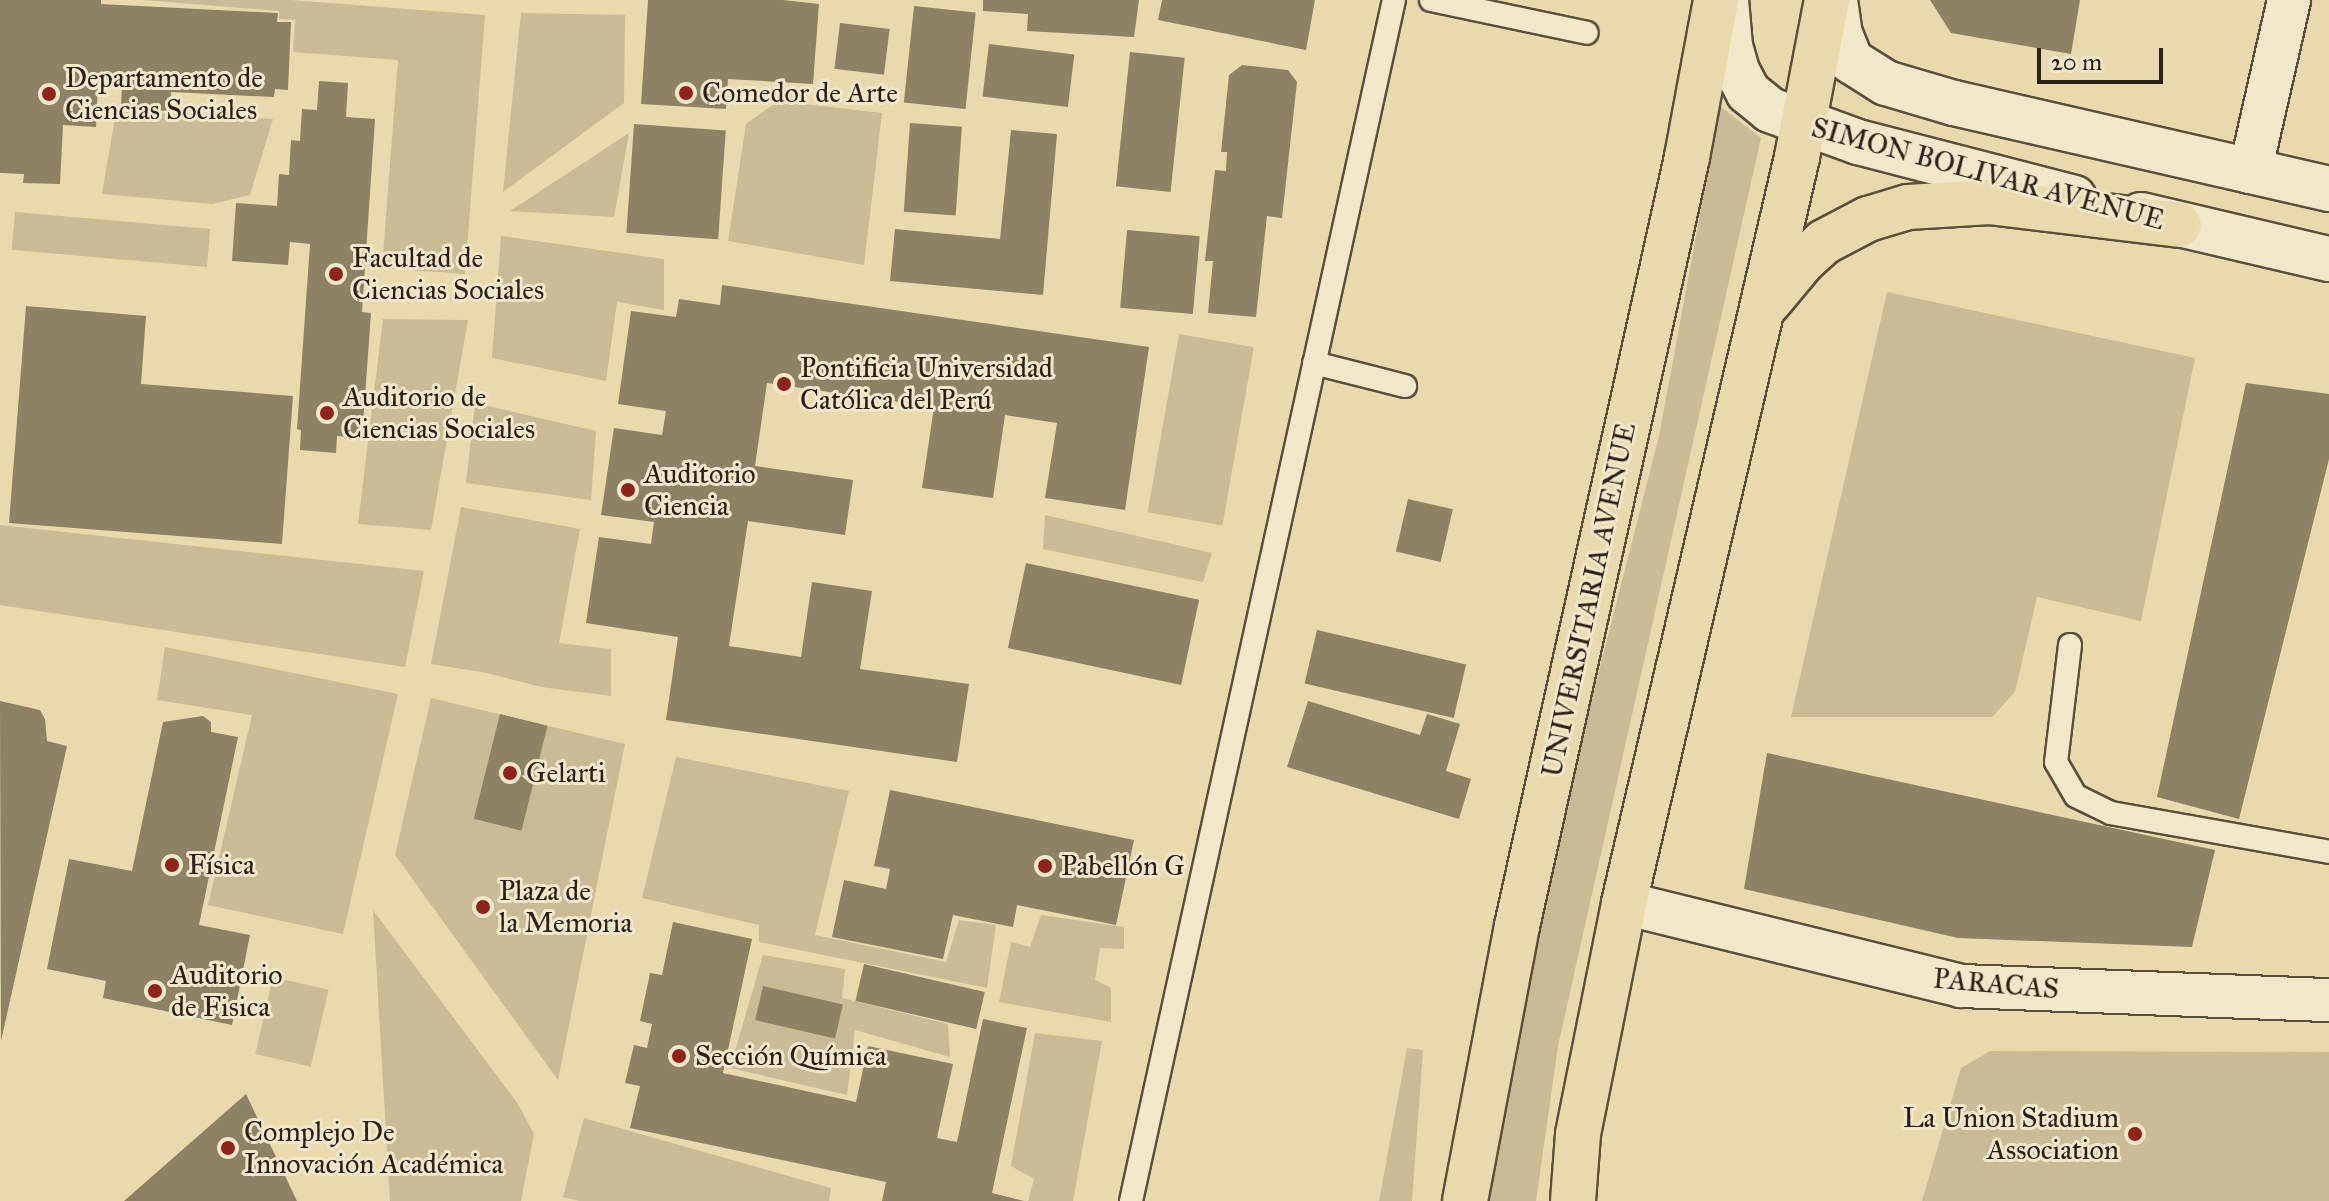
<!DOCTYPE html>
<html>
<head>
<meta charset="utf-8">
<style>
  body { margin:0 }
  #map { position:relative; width:2329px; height:1201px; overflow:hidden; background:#e9daae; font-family:"IM FELL Great Primer",serif }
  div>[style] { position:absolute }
  .green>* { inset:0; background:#c9bb95; transform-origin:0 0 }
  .building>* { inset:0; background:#8d8166; transform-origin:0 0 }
  .roads { filter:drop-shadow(2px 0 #5a4f3e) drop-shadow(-2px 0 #5a4f3e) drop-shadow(0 2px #5a4f3e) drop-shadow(0 -2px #5a4f3e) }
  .lane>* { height:22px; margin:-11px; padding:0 11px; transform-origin:11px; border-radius:11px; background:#f1e7ca }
  .street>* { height:42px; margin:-21px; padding:0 21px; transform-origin:21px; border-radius:21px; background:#f1e7ca }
  .secondary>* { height:44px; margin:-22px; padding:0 22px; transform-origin:22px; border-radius:22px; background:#f1e7ca }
  .primary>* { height:44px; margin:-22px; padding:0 22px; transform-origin:22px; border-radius:22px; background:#e9daae }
  .dots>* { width:22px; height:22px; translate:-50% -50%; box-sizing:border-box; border:4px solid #f1e7ca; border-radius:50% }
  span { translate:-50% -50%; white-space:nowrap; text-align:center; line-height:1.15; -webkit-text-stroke:6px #f1e7ca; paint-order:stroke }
  .poi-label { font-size:28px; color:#2a2119 }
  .left { translate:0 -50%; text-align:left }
  .right { translate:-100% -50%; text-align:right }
  .street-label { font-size:28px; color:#2a2119 }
  .scale { position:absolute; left:2037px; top:48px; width:126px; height:36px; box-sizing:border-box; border:4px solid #2a2119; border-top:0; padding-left:10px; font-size:24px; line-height:28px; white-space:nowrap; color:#2a2119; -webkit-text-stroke:6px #f1e7ca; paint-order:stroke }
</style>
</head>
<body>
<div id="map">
  <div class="green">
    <div style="clip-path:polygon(144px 0,291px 0,485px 15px,465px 274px,382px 268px,398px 60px,293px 52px,295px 20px,279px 19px,279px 11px)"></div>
    <div style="clip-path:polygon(521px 13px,625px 15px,624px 103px,503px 192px)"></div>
    <div style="clip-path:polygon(778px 101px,882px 113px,864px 265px,728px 241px,746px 124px)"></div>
    <div style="clip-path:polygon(1720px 106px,1761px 138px,1558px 1046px,1536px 1201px,1489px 1201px,1504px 1088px,1569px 789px,1659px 436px)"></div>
    <div style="clip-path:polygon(116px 111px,273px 119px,250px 195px,212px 204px,102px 194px)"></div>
    <div style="clip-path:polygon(629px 133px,614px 217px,510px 211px)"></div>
    <div style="left:15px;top:212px;width:196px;height:38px;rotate:5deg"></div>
    <div style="clip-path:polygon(501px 236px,664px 259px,664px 310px,617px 302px,606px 381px,492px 358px)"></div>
    <div style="clip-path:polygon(1887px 292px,2195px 358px,2141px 621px,2037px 597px,2015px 692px,1992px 717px,1791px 717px)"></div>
    <div style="clip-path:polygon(383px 319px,468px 320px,431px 530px,358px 524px)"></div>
    <div style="left:1179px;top:334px;width:76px;height:181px;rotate:10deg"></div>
    <div style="clip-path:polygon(475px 403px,596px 431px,591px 500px,466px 483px)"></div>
    <div style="clip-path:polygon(461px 507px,580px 529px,559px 643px,611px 649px,611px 696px,541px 687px,487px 673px,431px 664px)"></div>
    <div style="clip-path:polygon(1045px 515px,1212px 553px,1203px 582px,1043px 549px)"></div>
    <div style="clip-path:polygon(0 525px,424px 571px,405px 667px,0 605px)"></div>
    <div style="clip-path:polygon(165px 647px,398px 694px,343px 934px,208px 905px,252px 715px,157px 700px)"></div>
    <div style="clip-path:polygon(431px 698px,625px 744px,558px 1080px,395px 855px)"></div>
    <div style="clip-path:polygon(676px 757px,849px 791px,815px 935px,946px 962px,959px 920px,996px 925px,987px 988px,759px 942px,759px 925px,642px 898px)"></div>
    <div style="clip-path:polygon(373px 910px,518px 1104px,534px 1134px,521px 1201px,390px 1201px)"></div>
    <div style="clip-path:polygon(1041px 915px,1124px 927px,1124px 949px,1100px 948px,1095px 980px,1111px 988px,1111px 1022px,999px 1002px,1011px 942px,1030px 947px)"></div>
    <div style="clip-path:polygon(763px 955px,845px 969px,842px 998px,948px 1024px,950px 1057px,855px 1030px,847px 1095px,730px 1068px)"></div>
    <div style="left:273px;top:977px;width:57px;height:79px;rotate:13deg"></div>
    <div style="clip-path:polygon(1035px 1033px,1102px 1041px,1073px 1201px,1028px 1201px,1034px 1179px,1011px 1166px)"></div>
    <div style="clip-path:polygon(1407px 1048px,1423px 1050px,1412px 1201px,1379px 1201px)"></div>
    <div style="clip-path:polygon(1990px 1051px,2329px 1052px,2329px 1201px,1922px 1201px,1961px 1068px)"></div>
    <div style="clip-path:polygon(584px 1118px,831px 1188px,829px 1201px,579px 1201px,563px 1197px)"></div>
  </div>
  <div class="building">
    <div style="clip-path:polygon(0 0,101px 0,101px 4px,278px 13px,277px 22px,291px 22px,288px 90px,275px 89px,274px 97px,171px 92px,170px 111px,121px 108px,122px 84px,98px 83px,96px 127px,63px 125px,60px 184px,23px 183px,24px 174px,0 173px)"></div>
    <div style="clip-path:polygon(648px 0,783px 0,819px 4px,813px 84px,728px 79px,726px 109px,641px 104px)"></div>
    <div style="clip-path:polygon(983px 0,1139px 0,1134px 37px,1027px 31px,1028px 14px,983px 11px)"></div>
    <div style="clip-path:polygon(1162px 0,1315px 0,1306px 50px,1158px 20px)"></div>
    <div style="clip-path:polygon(1930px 0,2080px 0,2071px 54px,1951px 33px)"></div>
    <div style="left:914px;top:6px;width:62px;height:97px;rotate:6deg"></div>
    <div style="left:840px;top:23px;width:50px;height:46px;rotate:7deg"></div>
    <div style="left:989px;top:44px;width:86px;height:53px;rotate:7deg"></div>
    <div style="left:1130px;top:52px;width:55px;height:135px;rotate:6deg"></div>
    <div style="clip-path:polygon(1242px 65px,1288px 70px,1297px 82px,1282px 218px,1267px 216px,1256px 317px,1208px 313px,1213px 261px,1205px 261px,1215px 170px,1226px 171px,1227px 152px,1221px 152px,1229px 75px)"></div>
    <div style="clip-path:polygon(319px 81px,348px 83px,346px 117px,375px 119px,362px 312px,371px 313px,362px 438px,337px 436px,336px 453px,300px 450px,301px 430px,297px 429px,310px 244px,290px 242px,288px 265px,232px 261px,236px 203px,277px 206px,279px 174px,289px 175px,291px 140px,300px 141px,302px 109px,317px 110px)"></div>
    <div style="left:910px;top:123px;width:52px;height:89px;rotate:4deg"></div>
    <div style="left:634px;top:124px;width:92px;height:109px;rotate:4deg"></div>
    <div style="clip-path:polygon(1011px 130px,1057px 134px,1043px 295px,890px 281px,895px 229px,1000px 239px)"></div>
    <div style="left:1127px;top:230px;width:73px;height:78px;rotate:5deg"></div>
    <div style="clip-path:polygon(722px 285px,1149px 347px,1125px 510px,1045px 498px,1057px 423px,1005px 415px,993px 498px,922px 488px,934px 407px,767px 383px,755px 466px,853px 480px,845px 535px,748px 521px,729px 646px,801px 657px,812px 582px,872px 591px,860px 669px,969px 684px,957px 762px,666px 720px,678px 637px,586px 623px,599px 537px,651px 544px,654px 522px,601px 515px,614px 428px,662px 435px,666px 411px,618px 404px,631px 311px,676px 317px,679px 299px,720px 305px)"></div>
    <div style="clip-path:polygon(26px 306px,146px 316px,141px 384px,293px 396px,282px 544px,9px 523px)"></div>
    <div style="clip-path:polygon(2246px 383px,2329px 394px,2329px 459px,2239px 819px,2157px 797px)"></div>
    <div style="left:1408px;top:499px;width:46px;height:54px;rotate:13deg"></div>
    <div style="left:1026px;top:563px;width:177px;height:87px;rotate:12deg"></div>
    <div style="left:1317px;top:630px;width:153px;height:55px;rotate:13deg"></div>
    <div style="clip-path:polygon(0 701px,40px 710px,45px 719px,47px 741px,67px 746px,1px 1041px)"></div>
    <div style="clip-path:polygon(1308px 701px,1420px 735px,1427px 714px,1460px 724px,1446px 771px,1471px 779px,1459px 819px,1287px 767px)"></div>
    <div style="left:500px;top:714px;width:49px;height:108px;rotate:14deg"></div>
    <div style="clip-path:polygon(203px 716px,211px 722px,211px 732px,238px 737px,199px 925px,250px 935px,232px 1025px,103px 998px,106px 981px,47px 969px,69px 859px,132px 871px,163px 722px)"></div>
    <div style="clip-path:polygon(1767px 753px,2215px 850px,2192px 947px,1958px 938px,1744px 889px)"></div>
    <div style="clip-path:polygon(890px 790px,1134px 840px,1116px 925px,1017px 905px,1013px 927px,953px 915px,943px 959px,832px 937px,844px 880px,886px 889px,890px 869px,874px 866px)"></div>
    <div style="clip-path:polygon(673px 922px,752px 939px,723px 1073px,856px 1102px,868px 1046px,953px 1064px,937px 1138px,957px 1142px,983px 1019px,1027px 1028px,992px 1193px,1024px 1201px,882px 1201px,886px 1182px,630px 1128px,640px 1086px,625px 1083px,634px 1045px,647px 1048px,652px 1024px,640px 1021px,650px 973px,662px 975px)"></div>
    <div style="left:864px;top:964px;width:124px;height:38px;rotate:13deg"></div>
    <div style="left:763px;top:986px;width:82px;height:35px;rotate:13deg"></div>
    <div style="clip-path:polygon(246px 1094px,297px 1201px,124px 1201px)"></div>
  </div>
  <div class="roads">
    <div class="lane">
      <div style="left:1431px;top:0;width:159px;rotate:11.9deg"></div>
      <div style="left:1314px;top:363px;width:94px;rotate:14.2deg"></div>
      <div style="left:2070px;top:645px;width:118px;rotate:96.8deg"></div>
      <div style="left:2056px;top:762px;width:39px;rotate:60deg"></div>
      <div style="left:2076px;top:796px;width:39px;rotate:26deg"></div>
      <div style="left:2111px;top:813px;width:221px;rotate:10.1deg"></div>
      <div style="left:1131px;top:1201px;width:1229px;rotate:-77.65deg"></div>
    </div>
    <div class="street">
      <div style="left:2250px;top:172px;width:176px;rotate:-77.2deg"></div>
      <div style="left:1624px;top:903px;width:347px;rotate:13.8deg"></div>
      <div style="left:1961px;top:986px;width:368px;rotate:2.2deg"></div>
    </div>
    <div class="secondary">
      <div style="left:1726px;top:0;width:46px;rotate:85deg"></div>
      <div style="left:1730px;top:46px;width:26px;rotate:74deg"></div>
      <div style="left:1737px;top:71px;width:24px;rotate:62deg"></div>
      <div style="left:1748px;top:92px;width:28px;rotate:39deg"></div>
      <div style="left:1770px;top:110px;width:94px;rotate:20deg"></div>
      <div style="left:1858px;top:142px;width:223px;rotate:14.5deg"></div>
      <div style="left:1835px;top:0;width:34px;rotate:82deg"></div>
      <div style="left:1840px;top:34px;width:29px;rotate:68deg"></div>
      <div style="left:1851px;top:61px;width:41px;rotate:32.2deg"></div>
      <div style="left:1886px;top:83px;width:71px;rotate:16.4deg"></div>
      <div style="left:1954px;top:103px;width:385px;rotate:12.9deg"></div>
      <div style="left:2141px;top:215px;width:193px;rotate:13.2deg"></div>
    </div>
    <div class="primary">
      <div style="left:1768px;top:303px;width:55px;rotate:-50.2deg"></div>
      <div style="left:1803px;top:261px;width:28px;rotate:-42deg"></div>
      <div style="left:1824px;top:242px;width:50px;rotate:-27.6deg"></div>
      <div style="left:1868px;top:219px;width:42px;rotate:-16.7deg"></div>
      <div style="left:1908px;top:207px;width:82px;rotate:-3.5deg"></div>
      <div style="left:1990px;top:202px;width:190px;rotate:6.9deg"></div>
      <div style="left:1465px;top:1201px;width:280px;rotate:-79.3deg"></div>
      <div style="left:1517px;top:926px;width:788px;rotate:-77.53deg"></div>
      <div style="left:1687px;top:157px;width:160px;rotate:-79.5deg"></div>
      <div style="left:1573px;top:1201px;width:67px;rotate:-85.7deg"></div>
      <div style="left:1578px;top:1134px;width:236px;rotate:-78.7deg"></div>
      <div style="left:1624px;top:903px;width:766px;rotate:-76.94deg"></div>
      <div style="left:1797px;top:157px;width:160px;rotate:-79.2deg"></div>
    </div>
  </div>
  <div class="dots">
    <div style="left:686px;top:93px;background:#8f2418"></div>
    <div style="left:49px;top:94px;background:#8f2418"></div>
    <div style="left:336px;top:274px;background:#8f2418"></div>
    <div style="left:784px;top:384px;background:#8f2418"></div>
    <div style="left:327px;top:413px;background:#8f2418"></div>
    <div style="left:628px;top:490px;background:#8f2418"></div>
    <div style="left:510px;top:773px;background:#8f2418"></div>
    <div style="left:172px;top:865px;background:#8f2418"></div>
    <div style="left:1045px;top:866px;background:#8f2418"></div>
    <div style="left:483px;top:907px;background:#8f2418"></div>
    <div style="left:155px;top:991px;background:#8f2418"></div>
    <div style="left:679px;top:1056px;background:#8f2418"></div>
    <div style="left:2135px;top:1134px;background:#8f2418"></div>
    <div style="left:228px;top:1148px;background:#8f2418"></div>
  </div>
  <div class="poi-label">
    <span class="left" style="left:65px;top:94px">Departamento de<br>Ciencias Sociales</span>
    <span class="left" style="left:702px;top:93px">Comedor de Arte</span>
    <span class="left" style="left:352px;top:274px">Facultad de<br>Ciencias Sociales</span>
    <span class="left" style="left:800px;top:384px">Pontificia Universidad<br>Católica del Perú</span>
    <span class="left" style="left:343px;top:413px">Auditorio de<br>Ciencias Sociales</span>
    <span class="left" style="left:644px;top:490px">Auditorio<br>Ciencia</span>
    <span class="left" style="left:526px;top:773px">Gelarti</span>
    <span class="left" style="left:188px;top:865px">Física</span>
    <span class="left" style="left:1061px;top:866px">Pabellón G</span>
    <span class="left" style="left:499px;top:907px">Plaza de<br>la Memoria</span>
    <span class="left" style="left:171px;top:991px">Auditorio<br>de Fisica</span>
    <span class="left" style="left:695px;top:1056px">Sección Química</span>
    <span class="right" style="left:2119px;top:1134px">La Union Stadium<br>Association</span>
    <span class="left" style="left:244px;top:1148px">Complejo De<br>Innovación Académica</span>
  </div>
  <div class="street-label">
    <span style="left:1988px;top:174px;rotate:15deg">SIMON BOLIVAR AVENUE</span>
    <span style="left:1589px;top:600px;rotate:-78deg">UNIVERSITARIA AVENUE</span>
    <span style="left:1996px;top:984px;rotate:5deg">PARACAS</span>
  </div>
  <div class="scale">20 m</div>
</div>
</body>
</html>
